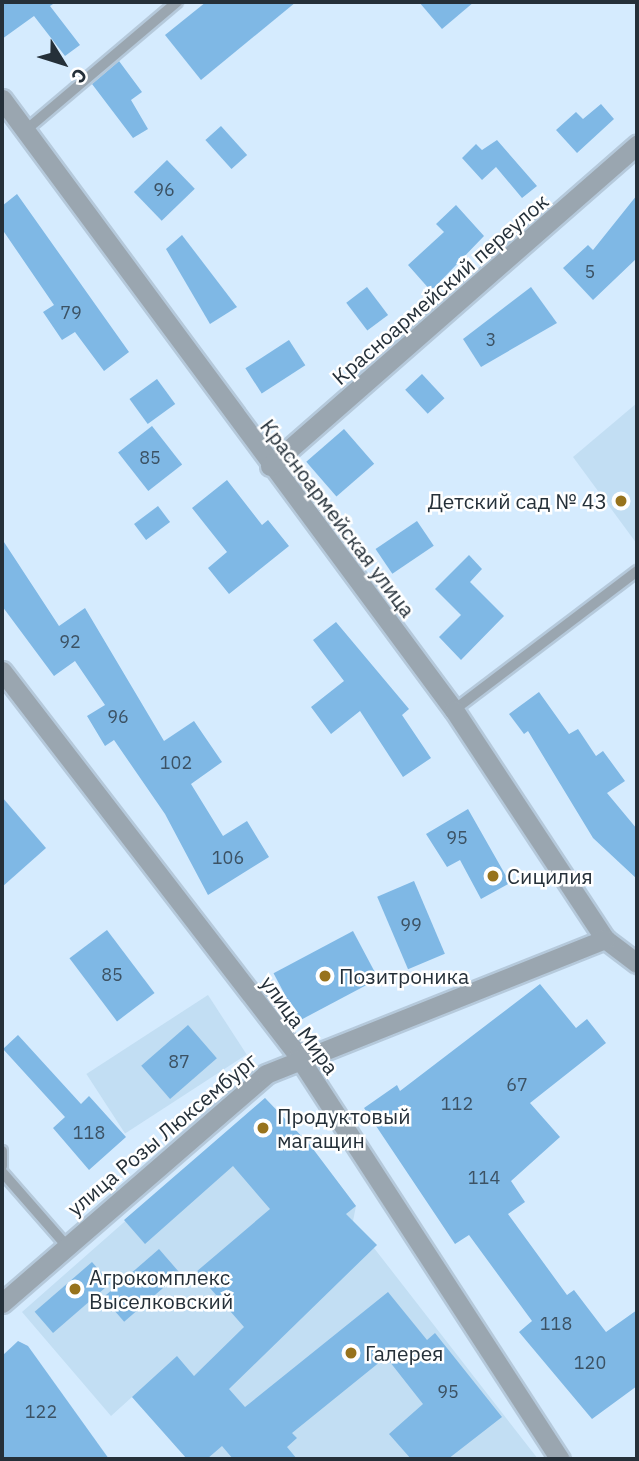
<!DOCTYPE html>
<html>
<head>
<meta charset="utf-8">
<style>
  body { margin:0 }
  #map { position:relative; width:639px; height:1461px; overflow:hidden; background:#d5ebfe; font-family:"IBM Plex Sans",sans-serif }
  div>[style] { position:absolute }
  .built>* { inset:0; background:#c2def3; transform-origin:0 0 }
  .building>* { inset:0; background:#7fb8e5; transform-origin:0 0 }
  .roads { filter:drop-shadow(2px 0 #b5c9db) drop-shadow(-2px 0 #b5c9db) drop-shadow(0 2px #b5c9db) drop-shadow(0 -2px #b5c9db) }
  .lane>* { height:10px; margin:-5px; padding:0 5px; transform-origin:5px; border-radius:5px; background:#9aa6b0 }
  .street>* { height:19px; margin:-9.5px; padding:0 9.5px; transform-origin:9.5px; border-radius:9.5px; background:#9aa6b0 }
  .dots>* { width:19px; height:19px; translate:-50% -50%; box-sizing:border-box; border:4px solid #fff; border-radius:50% }
  span { translate:-50% -50%; white-space:nowrap; text-align:center; line-height:1.15; -webkit-text-stroke:5px #fff; paint-order:stroke }
  .number-label { font-size:18px; color:#3c5264 }
  .number-label span { -webkit-text-stroke-width:0 }
  .street-label { font-size:21px; color:#253039 }
  .poi-label { font-size:21px; color:#253039 }
  .right { translate:-100% -50%; text-align:right }
  .left { translate:0 -50%; text-align:left }
  .frame { position:absolute; inset:0; border:4px solid #253039; pointer-events:none }
  .north { position:absolute; left:28px; top:28px; width:70px; height:70px; -webkit-text-stroke:5px #fff; paint-order:stroke; rotate:128deg; font-size:19px; font-weight:700; line-height:28px; text-align:center; color:#253039 }
  .north::after { content:''; display:block; margin:auto; width:24px; height:32px; background:#253039; clip-path:polygon(50% 0,100% 100%,50% 72%,0 100%) }
</style>
</head>
<body>
<div id="map">
  <div class="built">
    <div style="clip-path:polygon(637px 403px,637px 544px,573px 457px)"></div>
    <div style="left:208px;top:995px;width:71px;height:145px;rotate:57deg"></div>
    <div style="clip-path:polygon(265px 1098px,310px 1145px,356px 1206px,353px 1221px,538px 1459px,187px 1459px,132px 1397px,111px 1416px,22px 1312px)"></div>
  </div>
  <div class="building">
    <div style="clip-path:polygon(2px 2px,56px 2px,50px 6px,80px 45px,65px 56px,34px 16px,2px 39px)"></div>
    <div style="clip-path:polygon(206px 2px,296px 2px,201px 80px,165px 35px)"></div>
    <div style="clip-path:polygon(419px 2px,474px 2px,442px 29px)"></div>
    <div style="clip-path:polygon(119px 61px,142px 92px,131px 100px,148px 129px,133px 138px,92px 84px)"></div>
    <div style="clip-path:polygon(601px 104px,614px 119px,577px 153px,556px 130px,576px 112px,583px 119px)"></div>
    <div style="left:221px;top:126px;width:39px;height:21px;rotate:48deg"></div>
    <div style="clip-path:polygon(497px 140px,537px 186px,522px 198px,496px 167px,482px 180px,462px 158px,476px 144px,482px 150px)"></div>
    <div style="left:167px;top:160px;width:40px;height:46px;rotate:46deg"></div>
    <div style="clip-path:polygon(17px 194px,129px 352px,104px 371px,75px 332px,62px 340px,43px 312px,54px 305px,2px 229px,2px 206px)"></div>
    <div style="clip-path:polygon(637px 195px,637px 258px,593px 300px,563px 268px,588px 245px,593px 250px)"></div>
    <div style="clip-path:polygon(456px 205px,484px 236px,431px 291px,408px 265px,444px 232px,436px 224px)"></div>
    <div style="clip-path:polygon(182px 235px,237px 307px,210px 324px,166px 249px)"></div>
    <div style="left:367px;top:287px;width:35px;height:26px;rotate:53deg"></div>
    <div style="clip-path:polygon(531px 287px,557px 323px,481px 367px,463px 339px)"></div>
    <div style="left:289px;top:340px;width:30px;height:52px;rotate:57deg"></div>
    <div style="left:422px;top:374px;width:33px;height:23px;rotate:47deg"></div>
    <div style="left:157px;top:379px;width:31px;height:34px;rotate:54deg"></div>
    <div style="left:152px;top:426px;width:49px;height:43px;rotate:52deg"></div>
    <div style="left:344px;top:429px;width:46px;height:50px;rotate:49deg"></div>
    <div style="clip-path:polygon(227px 480px,262px 525px,268px 520px,289px 546px,229px 594px,208px 568px,227px 552px,192px 508px)"></div>
    <div style="left:158px;top:506px;width:20px;height:30px;rotate:53deg"></div>
    <div style="left:417px;top:521px;width:30px;height:50px;rotate:56deg"></div>
    <div style="clip-path:polygon(2px 539px,59px 626px,85px 608px,164px 741px,194px 721px,222px 762px,191px 784px,223px 836px,247px 821px,269px 857px,208px 895px,165px 814px,114px 740px,105px 746px,87px 716px,105px 705px,75px 661px,54px 676px,2px 606px)"></div>
    <div style="clip-path:polygon(469px 555px,482px 569px,470px 582px,504px 616px,461px 660px,439px 637px,461px 615px,435px 589px)"></div>
    <div style="clip-path:polygon(336px 622px,409px 709px,402px 715px,431px 758px,403px 777px,360px 711px,331px 734px,311px 707px,344px 681px,313px 640px)"></div>
    <div style="clip-path:polygon(539px 692px,569px 734px,578px 729px,596px 756px,603px 751px,625px 781px,607px 793px,637px 829px,637px 879px,593px 838px,528px 731px,524px 734px,509px 714px)"></div>
    <div style="clip-path:polygon(2px 797px,46px 848px,2px 887px)"></div>
    <div style="clip-path:polygon(468px 809px,510px 883px,481px 899px,460px 860px,447px 867px,426px 834px)"></div>
    <div style="left:414px;top:881px;width:79px;height:40px;rotate:67deg"></div>
    <div style="left:107px;top:930px;width:79px;height:47px;rotate:53deg"></div>
    <div style="left:353px;top:931px;width:54px;height:90px;rotate:62deg"></div>
    <div style="clip-path:polygon(540px 984px,576px 1028px,587px 1019px,606px 1043px,530px 1103px,560px 1137px,511px 1181px,525px 1202px,508px 1214px,567px 1295px,574px 1290px,606px 1332px,637px 1310px,637px 1386px,592px 1419px,519px 1332px,532px 1321px,469px 1235px,455px 1244px,364px 1108px,397px 1085px,400px 1091px)"></div>
    <div style="left:188px;top:1025px;width:44px;height:62px;rotate:49deg"></div>
    <div style="clip-path:polygon(18px 1035px,81px 1104px,89px 1096px,126px 1137px,89px 1170px,53px 1128px,65px 1117px,3px 1049px)"></div>
    <div style="clip-path:polygon(265px 1098px,310px 1145px,356px 1206px,346px 1214px,377px 1245px,229px 1389px,245px 1407px,388px 1292px,427px 1340px,435px 1333px,502px 1417px,448px 1459px,411px 1459px,389px 1434px,423px 1404px,386px 1357px,292px 1433px,297px 1438px,287px 1447px,297px 1459px,233px 1459px,222px 1446px,207px 1459px,187px 1459px,132px 1397px,177px 1356px,194px 1376px,244px 1327px,196px 1272px,270px 1209px,233px 1166px,145px 1244px,124px 1220px)"></div>
    <div style="left:159px;top:1249px;width:32px;height:74px;rotate:49deg"></div>
    <div style="left:92px;top:1262px;width:28px;height:76px;rotate:49deg"></div>
    <div style="clip-path:polygon(18px 1341px,28px 1346px,109px 1459px,2px 1459px,2px 1356px)"></div>
  </div>
  <div class="roads">
    <div class="lane">
      <div style="left:26px;top:130px;width:198px;rotate:-40.3deg"></div>
      <div style="left:454px;top:710px;width:230px;rotate:-37.2deg"></div>
      <div style="left:2px;top:1151px;width:15px;rotate:90deg"></div>
      <div style="left:2px;top:1172px;width:97px;rotate:48.8deg"></div>
    </div>
    <div class="street">
      <div style="left:2px;top:99px;width:760px;rotate:53.51deg"></div>
      <div style="left:454px;top:710px;width:274px;rotate:56.6deg"></div>
      <div style="left:605px;top:939px;width:40px;rotate:37deg"></div>
      <div style="left:270px;top:466px;width:488px;rotate:-41.2deg"></div>
      <div style="left:2px;top:671px;width:486px;rotate:52.4deg"></div>
      <div style="left:298px;top:1056px;width:481px;rotate:57deg"></div>
      <div style="left:2px;top:1303px;width:349px;rotate:-40.9deg"></div>
      <div style="left:266px;top:1074px;width:365px;rotate:-21.7deg"></div>
    </div>
  </div>
  <div class="dots">
    <div style="left:621px;top:501px;background:#97731d"></div>
    <div style="left:493px;top:876px;background:#97731d"></div>
    <div style="left:325px;top:976px;background:#97731d"></div>
    <div style="left:263px;top:1128px;background:#97731d"></div>
    <div style="left:75px;top:1289px;background:#97731d"></div>
    <div style="left:351px;top:1353px;background:#97731d"></div>
  </div>
  <div class="number-label">
    <span style="left:164px;top:190px">96</span>
    <span style="left:590px;top:272px">5</span>
    <span style="left:71px;top:313px">79</span>
    <span style="left:491px;top:340px">3</span>
    <span style="left:150px;top:458px">85</span>
    <span style="left:70px;top:642px">92</span>
    <span style="left:118px;top:717px">96</span>
    <span style="left:176px;top:763px">102</span>
    <span style="left:457px;top:838px">95</span>
    <span style="left:228px;top:858px">106</span>
    <span style="left:411px;top:925px">99</span>
    <span style="left:112px;top:975px">85</span>
    <span style="left:179px;top:1062px">87</span>
    <span style="left:517px;top:1085px">67</span>
    <span style="left:457px;top:1104px">112</span>
    <span style="left:89px;top:1133px">118</span>
    <span style="left:484px;top:1178px">114</span>
    <span style="left:556px;top:1324px">118</span>
    <span style="left:590px;top:1363px">120</span>
    <span style="left:448px;top:1392px">95</span>
    <span style="left:41px;top:1412px">122</span>
  </div>
  <div class="street-label">
    <span style="left:440px;top:289px;rotate:-41deg">Красноармейский переулок</span>
    <span style="left:338px;top:518px;rotate:53deg">Красноармейская улица</span>
    <span style="left:300px;top:1025px;rotate:54deg">улица Мира</span>
    <span style="left:162px;top:1134px;rotate:-40deg">улица Розы Люксембург</span>
  </div>
  <div class="poi-label">
    <span class="right" style="left:607px;top:501px">Детский сад № 43</span>
    <span class="left" style="left:507px;top:876px">Сицилия</span>
    <span class="left" style="left:339px;top:976px">Позитроника</span>
    <span class="left" style="left:277px;top:1128px">Продуктовый<br>магащин</span>
    <span class="left" style="left:89px;top:1289px">Агрокомплекс<br>Выселковский</span>
    <span class="left" style="left:365px;top:1353px">Галерея</span>
  </div>
  <div class="frame"></div>
  <div class="north">С</div>
</div>
</body>
</html>
